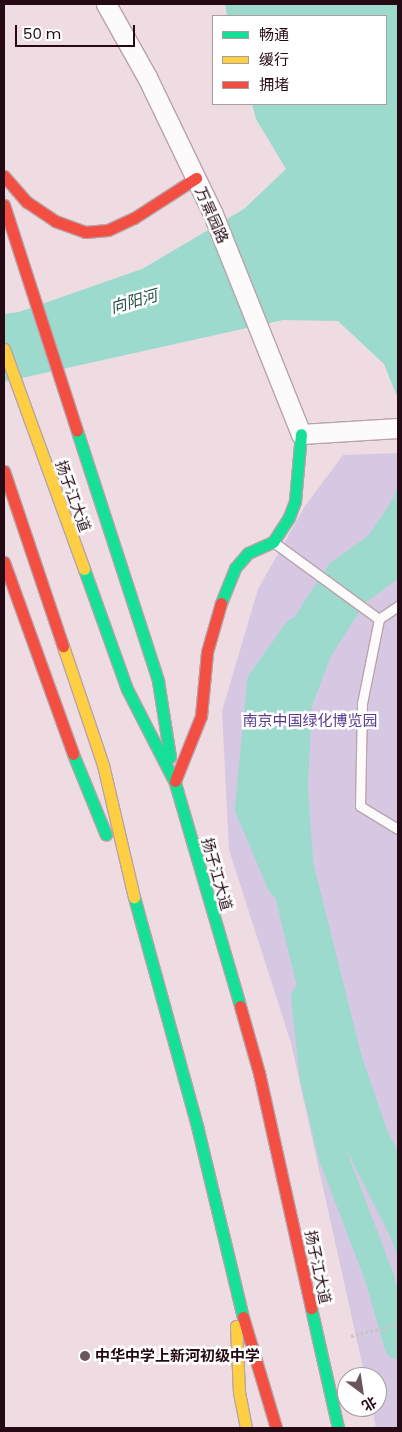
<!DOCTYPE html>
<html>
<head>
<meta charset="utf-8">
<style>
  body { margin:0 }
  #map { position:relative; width:402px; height:1432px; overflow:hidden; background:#eedce2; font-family:Poppins,"Noto Sans SC",sans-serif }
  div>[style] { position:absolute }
  .green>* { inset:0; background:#d6c8e3 }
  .water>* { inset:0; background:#9bdacd }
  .river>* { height:29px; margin:-14.5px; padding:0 14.5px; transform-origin:14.5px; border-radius:14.5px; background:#9bdacd }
  .path>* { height:3px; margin-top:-1.5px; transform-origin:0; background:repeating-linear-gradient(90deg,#cac1c4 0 2.5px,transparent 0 5px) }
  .roads { filter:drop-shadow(1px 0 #b8a3aa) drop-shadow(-1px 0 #b8a3aa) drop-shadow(0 1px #b8a3aa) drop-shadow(0 -1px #b8a3aa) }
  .lane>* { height:9px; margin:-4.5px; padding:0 4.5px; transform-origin:4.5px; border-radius:4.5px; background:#fcfafb }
  .street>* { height:19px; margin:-9.5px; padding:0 9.5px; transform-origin:9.5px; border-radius:9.5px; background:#fcfafb }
  .fast>* { height:11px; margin:-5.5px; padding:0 5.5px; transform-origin:5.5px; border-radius:5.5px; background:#16e098 }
  .slow>* { height:11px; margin:-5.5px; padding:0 5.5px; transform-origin:5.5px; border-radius:5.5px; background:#ffcf43 }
  .jam>* { height:11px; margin:-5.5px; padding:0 5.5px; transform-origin:5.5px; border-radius:5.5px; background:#f24e42 }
  .dots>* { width:14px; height:14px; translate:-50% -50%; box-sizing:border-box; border:2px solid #fff; border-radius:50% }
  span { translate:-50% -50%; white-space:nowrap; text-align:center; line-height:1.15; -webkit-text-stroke:5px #fff; paint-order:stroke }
  .street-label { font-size:15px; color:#250a15 }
  .park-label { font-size:15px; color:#593b8b }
  .poi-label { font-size:15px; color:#250a15; font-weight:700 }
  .left { translate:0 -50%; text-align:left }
  .water-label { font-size:16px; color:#28534a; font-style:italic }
  .frame { position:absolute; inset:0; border:5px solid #250a15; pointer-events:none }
  .legend { position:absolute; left:212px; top:15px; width:175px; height:90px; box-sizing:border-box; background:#fff; border:1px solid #a89da1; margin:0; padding:6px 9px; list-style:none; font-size:15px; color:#250a15 }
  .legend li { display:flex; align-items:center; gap:10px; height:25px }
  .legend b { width:25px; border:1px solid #a89da1 }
  .north { position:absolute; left:337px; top:1367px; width:50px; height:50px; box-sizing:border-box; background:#fff; border:1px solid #a89da1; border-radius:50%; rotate:149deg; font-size:14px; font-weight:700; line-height:20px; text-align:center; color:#250a15 }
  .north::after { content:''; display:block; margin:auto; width:18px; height:22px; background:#6b545d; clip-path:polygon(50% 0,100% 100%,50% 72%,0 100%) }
  .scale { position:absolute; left:15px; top:25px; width:120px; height:22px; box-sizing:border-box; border:2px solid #250a15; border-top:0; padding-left:6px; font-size:15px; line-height:18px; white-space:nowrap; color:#250a15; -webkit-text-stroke:4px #fff; paint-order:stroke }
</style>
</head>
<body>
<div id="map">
  <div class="green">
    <div style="clip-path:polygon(398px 453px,398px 1428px,376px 1428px,372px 1407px,377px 1407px,377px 1377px,365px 1377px,291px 1043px,229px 850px,222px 711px,258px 589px,305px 506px,343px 455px)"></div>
  </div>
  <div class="water">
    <div style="clip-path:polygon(225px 4px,398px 4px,398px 399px,384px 364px,338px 321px,283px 320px,4px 382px,4px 314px,19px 312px,142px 269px,244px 209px,286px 169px,256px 119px,252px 104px,386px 104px,386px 16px,227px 16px)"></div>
    <div style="clip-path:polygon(398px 485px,398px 579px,365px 603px,331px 656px,312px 706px,308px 785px,313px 862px,362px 1057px,387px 1130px,398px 1152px,398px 1260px,391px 1238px,344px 1145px,316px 1066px,267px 863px,260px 779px,267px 683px,288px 627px,329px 564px,368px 536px,392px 501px)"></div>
  </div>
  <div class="river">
    <div style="left:281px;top:883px;width:82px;rotate:-113.1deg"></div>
    <div style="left:249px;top:808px;width:127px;rotate:-84.6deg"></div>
    <div style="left:261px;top:682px;width:62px;rotate:-54.8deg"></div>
    <div style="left:305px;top:997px;width:81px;rotate:83.7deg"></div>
    <div style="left:314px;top:1078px;width:78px;rotate:76.7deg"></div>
    <div style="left:332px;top:1154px;width:132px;rotate:69.1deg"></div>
    <div style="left:379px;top:1277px;width:70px;rotate:74.2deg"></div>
  </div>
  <div class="path">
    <div style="left:351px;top:1336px;width:49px;rotate:-14.3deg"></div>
  </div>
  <div class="roads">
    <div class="lane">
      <div style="left:276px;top:544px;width:127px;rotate:36.1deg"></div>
      <div style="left:398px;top:606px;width:23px;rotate:146deg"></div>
      <div style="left:379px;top:619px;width:86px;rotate:101.4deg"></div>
      <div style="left:362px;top:703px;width:103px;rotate:91.1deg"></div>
      <div style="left:360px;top:806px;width:44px;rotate:31.2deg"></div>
    </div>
    <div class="street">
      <div style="left:106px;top:4px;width:84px;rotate:60.7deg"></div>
      <div style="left:147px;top:77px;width:152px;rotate:64.3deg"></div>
      <div style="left:213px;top:214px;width:237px;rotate:68.2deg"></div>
      <div style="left:301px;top:434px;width:97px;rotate:-3.5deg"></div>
    </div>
    <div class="fast">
      <div style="left:77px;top:431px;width:263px;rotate:72deg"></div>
      <div style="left:158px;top:681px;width:77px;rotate:81deg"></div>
      <div style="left:84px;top:569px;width:127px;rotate:70.3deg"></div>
      <div style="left:127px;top:689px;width:106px;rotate:62.9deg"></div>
      <div style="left:175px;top:783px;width:232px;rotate:73.7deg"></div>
      <div style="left:221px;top:603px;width:38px;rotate:-68deg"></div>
      <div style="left:235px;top:568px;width:20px;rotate:-49deg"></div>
      <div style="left:248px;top:553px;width:27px;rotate:-24deg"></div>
      <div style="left:273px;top:542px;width:30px;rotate:-57deg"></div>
      <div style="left:289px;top:517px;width:17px;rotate:-69deg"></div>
      <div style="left:295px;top:501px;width:67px;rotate:-84.9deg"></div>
      <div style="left:73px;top:754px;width:87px;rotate:67.8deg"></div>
      <div style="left:134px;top:897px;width:238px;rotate:74.6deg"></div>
      <div style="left:197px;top:1126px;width:196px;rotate:76.5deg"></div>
      <div style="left:311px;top:1308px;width:123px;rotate:77.3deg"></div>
    </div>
    <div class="slow">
      <div style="left:4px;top:349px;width:234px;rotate:70deg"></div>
      <div style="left:63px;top:646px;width:126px;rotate:71.4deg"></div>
      <div style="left:103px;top:765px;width:136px;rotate:76.8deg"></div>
      <div style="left:236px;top:1326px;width:66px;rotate:87.4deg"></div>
      <div style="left:239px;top:1392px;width:37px;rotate:79deg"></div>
    </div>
    <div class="jam">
      <div style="left:4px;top:176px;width:35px;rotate:49deg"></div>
      <div style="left:27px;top:202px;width:34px;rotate:34deg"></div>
      <div style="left:55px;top:221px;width:32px;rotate:20deg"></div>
      <div style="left:85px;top:232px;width:23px;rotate:-5deg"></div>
      <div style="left:108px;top:230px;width:29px;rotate:-25deg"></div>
      <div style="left:134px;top:218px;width:74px;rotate:-32.8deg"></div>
      <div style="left:4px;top:205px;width:237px;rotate:72.1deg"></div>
      <div style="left:4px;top:471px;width:185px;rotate:71.4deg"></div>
      <div style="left:4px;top:562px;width:204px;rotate:70.2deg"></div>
      <div style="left:175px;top:781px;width:70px;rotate:-68.2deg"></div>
      <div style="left:201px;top:716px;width:64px;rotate:-84.6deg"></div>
      <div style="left:207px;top:652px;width:51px;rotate:-74.1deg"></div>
      <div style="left:240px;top:1006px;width:70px;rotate:74.2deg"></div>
      <div style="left:259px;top:1073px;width:241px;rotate:77.5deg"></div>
      <div style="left:243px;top:1317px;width:116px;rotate:73.4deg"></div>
    </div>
  </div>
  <div class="dots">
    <div style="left:85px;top:1356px;background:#6b545d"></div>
  </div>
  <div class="street-label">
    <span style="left:212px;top:215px;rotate:66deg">万景园路</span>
    <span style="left:73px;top:496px;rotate:70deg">扬子江大道</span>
    <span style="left:217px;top:874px;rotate:74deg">扬子江大道</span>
    <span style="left:318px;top:1267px;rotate:78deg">扬子江大道</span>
  </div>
  <div class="park-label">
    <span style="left:310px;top:721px">南京中国绿化博览园</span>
  </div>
  <div class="poi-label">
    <span class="left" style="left:95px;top:1356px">中华中学上新河初级中学</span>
  </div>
  <div class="water-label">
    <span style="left:134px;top:302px;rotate:-16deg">向阳河</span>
  </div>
  <div class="frame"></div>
  <ul class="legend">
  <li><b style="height:6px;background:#16e098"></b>畅通</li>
  <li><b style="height:6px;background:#ffcf43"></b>缓行</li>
  <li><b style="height:6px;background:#f24e42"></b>拥堵</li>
  </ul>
  <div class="north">北</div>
  <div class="scale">50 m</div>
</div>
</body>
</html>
